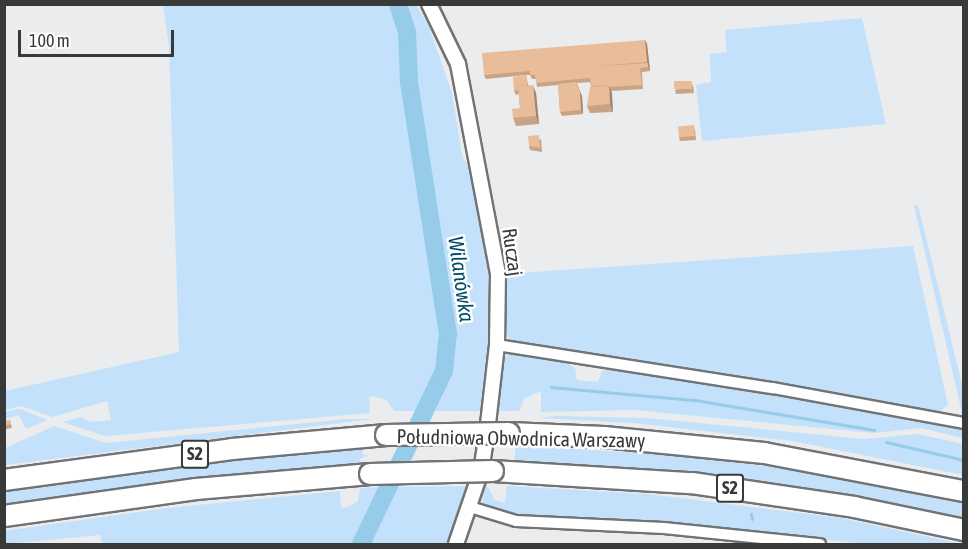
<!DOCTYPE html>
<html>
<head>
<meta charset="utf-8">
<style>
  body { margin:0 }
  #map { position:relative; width:968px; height:549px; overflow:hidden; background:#eaeced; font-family:"Asap Condensed",sans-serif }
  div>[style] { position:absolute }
  .green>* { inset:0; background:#c3e1fb }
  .stream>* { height:3px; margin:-1.5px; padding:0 1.5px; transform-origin:1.5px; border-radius:1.5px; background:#96cce9 }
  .river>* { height:18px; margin:-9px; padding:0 9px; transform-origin:9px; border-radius:9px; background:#96cce9 }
  .roads { filter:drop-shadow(2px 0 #727374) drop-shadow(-2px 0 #727374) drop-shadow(0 2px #727374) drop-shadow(0 -2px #727374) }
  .minor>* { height:10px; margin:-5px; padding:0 5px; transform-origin:5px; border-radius:5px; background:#fff }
  .tertiary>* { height:14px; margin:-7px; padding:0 7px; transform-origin:7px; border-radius:7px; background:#fff }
  .motorway>* { height:20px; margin:-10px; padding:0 10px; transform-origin:10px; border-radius:10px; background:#fff }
  .bridges { filter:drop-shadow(2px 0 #727374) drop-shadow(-2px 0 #727374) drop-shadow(0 2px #727374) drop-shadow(0 -2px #727374) }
  .motorway-bridge>* { height:20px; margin:-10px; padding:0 10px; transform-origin:10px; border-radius:10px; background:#fff }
  .wall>* { inset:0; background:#c8a384; transform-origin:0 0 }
  .shaded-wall>* { inset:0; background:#a3846c }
  .building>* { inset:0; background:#e9bd9a; transform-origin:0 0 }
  span { translate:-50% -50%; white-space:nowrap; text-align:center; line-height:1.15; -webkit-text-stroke:5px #fff; paint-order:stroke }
  .shield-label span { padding:2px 4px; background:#fff; border:2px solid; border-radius:4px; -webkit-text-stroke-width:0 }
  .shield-label { font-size:18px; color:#383939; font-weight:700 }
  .street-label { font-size:20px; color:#383939 }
  .water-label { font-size:21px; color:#004a66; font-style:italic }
  .frame { position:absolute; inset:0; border:6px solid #383939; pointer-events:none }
  .scale { position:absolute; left:18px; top:30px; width:156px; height:27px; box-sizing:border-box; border:3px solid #383939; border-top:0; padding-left:8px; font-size:18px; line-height:21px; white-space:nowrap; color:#383939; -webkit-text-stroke:4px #fff; paint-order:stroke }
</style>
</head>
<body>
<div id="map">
  <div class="green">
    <div style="clip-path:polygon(163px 5px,416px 5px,429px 27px,452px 93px,462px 156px,473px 174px,491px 261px,493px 343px,486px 411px,429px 411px,442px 386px,451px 354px,441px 264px,432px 265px,442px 352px,419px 411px,394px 411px,387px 400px,373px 396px,369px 397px,370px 413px,105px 436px,62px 422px,81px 417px,91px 422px,111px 420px,107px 401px,52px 417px,21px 406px,5px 410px,5px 391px,179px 352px,169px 47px)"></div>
    <div style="clip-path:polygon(862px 18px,886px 124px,702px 141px,696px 85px,711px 82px,710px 54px,727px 52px,725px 30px)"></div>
    <div style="clip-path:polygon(914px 205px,918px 205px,963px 388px,963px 417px)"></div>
    <div style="clip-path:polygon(913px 246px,948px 405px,939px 412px,515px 343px,505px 334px,504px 274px)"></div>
    <div style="clip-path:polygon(509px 354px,567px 363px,575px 368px,577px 380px,598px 382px,602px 371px,614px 368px,804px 397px,963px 428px,963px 438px,920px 428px,874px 433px,635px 410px,541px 412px,541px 391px,524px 399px,519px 411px,495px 411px,501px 362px)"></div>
    <div style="clip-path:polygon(19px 409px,23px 410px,47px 420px,26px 429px,19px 415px,5px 419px,5px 412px)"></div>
    <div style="clip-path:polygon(556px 416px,646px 418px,864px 439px,918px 434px,963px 444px,963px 475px,792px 441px,633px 423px,539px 418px)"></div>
    <div style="clip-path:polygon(347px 419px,372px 419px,5px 465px,5px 448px,54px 426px,106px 443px)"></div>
    <div style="clip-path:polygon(516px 445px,685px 456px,808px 472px,963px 504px,963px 520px,820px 490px,721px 476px,514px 461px)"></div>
    <div style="clip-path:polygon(362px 449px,363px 455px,368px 455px,360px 459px,360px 465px,191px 480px,5px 505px,4px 489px,198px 463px)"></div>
    <div style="clip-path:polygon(473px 486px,450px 544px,102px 544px,100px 535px,5px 544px,4px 531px,167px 508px,340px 491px,341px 508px,349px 507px,358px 501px,360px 488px,384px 487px,365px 529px,372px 530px,396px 487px)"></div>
    <div style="clip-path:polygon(482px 486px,487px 486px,495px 500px,505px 503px,507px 486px,648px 494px,841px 518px,962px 544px,866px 544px,692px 525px,519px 516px,483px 504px)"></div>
  </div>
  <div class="stream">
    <div style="left:551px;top:387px;width:145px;rotate:5.2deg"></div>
    <div style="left:695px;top:400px;width:182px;rotate:9.5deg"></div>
    <div style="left:886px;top:442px;width:80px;rotate:13deg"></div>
    <div style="left:751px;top:514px;width:5px;rotate:79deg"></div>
  </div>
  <div class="river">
    <div style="left:361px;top:544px;width:192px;rotate:-64.4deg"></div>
    <div style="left:444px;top:371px;width:37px;rotate:-84deg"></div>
    <div style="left:448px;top:334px;width:255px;rotate:-98.8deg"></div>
    <div style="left:409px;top:82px;width:50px;rotate:-92.3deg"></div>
    <div style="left:407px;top:32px;width:29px;rotate:-108deg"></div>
  </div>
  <div class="roads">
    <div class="minor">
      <div style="left:497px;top:345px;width:279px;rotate:8.9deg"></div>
      <div style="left:773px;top:388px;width:194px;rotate:10.4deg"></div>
      <div style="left:470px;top:507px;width:48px;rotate:16.9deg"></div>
      <div style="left:516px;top:521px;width:148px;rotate:2.7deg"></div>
      <div style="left:664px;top:528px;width:157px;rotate:5.9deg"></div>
    </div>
    <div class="tertiary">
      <div style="left:429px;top:4px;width:67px;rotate:64.2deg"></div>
      <div style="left:458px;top:64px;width:214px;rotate:79.2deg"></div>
      <div style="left:498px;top:274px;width:71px;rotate:90.8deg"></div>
      <div style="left:497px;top:345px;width:89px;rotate:96.5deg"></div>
      <div style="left:487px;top:433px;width:38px;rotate:99deg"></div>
      <div style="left:481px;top:471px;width:77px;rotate:108.9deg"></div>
    </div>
    <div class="motorway">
      <div style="left:509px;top:433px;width:95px;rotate:2.4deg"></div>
      <div style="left:604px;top:437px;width:161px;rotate:5.7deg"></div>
      <div style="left:764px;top:453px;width:204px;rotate:10.8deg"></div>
      <div style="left:493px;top:471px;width:199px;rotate:3.5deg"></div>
      <div style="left:692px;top:483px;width:164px;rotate:8.4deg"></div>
      <div style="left:854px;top:507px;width:112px;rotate:11.8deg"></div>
      <div style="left:4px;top:480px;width:230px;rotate:-7.7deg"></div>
      <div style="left:232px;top:449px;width:155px;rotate:-5.2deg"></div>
      <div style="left:4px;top:516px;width:194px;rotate:-8deg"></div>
      <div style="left:196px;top:489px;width:175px;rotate:-4.9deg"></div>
    </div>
  </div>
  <div class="bridges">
    <div class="motorway-bridge">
      <div style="left:386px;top:435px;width:123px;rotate:-0.9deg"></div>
      <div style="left:370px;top:474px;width:123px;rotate:-1.4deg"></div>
    </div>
  </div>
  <div class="wall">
    <div style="clip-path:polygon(645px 40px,647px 44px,650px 71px,642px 72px,643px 89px,611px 91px,613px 112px,590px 113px,587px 106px,591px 86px,590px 82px,577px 83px,582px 96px,583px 114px,562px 116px,560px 112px,558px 85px,537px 87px,536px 79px,532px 79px,530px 75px,526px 75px,528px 85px,536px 93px,539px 124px,516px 126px,513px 118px,520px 108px,519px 94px,516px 95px,514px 91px,526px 75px,486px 79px,484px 75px)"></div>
    <div style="clip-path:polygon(693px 85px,694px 93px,676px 94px,675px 90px)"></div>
    <div style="clip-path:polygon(695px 129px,696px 140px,680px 141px,679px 137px)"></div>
    <div style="clip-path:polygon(541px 139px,542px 152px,530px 150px,529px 146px)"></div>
    <div style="left:10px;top:420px;width:8px;height:6px;rotate:76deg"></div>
  </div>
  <div class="shaded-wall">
    <div style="clip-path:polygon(645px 40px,647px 44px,650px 71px,647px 62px)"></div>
    <div style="clip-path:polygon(533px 85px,536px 93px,539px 124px,536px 116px)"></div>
    <div style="clip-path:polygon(609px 85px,612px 93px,613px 112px,610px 104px)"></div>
    <div style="clip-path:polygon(580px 92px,582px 96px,583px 114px,581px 110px)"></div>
  </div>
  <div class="building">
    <div style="clip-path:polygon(645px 40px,647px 62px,587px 67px,648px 63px,648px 67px,640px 68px,642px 85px,610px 87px,609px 85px,591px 86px,590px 78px,536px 83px,535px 75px,530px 75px,530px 71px,484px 75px,482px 53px)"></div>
    <div style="clip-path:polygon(526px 75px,527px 85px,518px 86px,518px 90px,514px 91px,513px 77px)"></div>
    <div style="left:692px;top:81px;width:8px;height:18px;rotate:90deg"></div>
    <div style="clip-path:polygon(576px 82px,580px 92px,581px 110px,560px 112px,558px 84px)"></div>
    <div style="clip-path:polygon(533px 85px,536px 116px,513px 118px,512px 109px,520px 108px,518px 86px)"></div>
    <div style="clip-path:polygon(609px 85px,610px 104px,587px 106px,590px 87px)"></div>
    <div style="left:694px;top:125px;width:11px;height:16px;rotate:85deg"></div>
    <div style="clip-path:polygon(539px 135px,540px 148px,529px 146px,528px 136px)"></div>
    <div style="clip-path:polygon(10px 420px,11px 424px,4px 426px,4px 421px)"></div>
  </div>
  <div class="shield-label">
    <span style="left:195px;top:454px">S2</span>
    <span style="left:730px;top:488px">S2</span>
  </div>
  <div class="street-label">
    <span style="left:513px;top:252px;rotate:82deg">Ruczaj</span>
    <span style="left:521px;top:438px;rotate:1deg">Południowa Obwodnica Warszawy</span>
  </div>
  <div class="water-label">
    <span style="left:462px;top:279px;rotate:82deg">Wilanówka</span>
  </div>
  <div class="frame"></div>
  <div class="scale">100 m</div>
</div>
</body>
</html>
